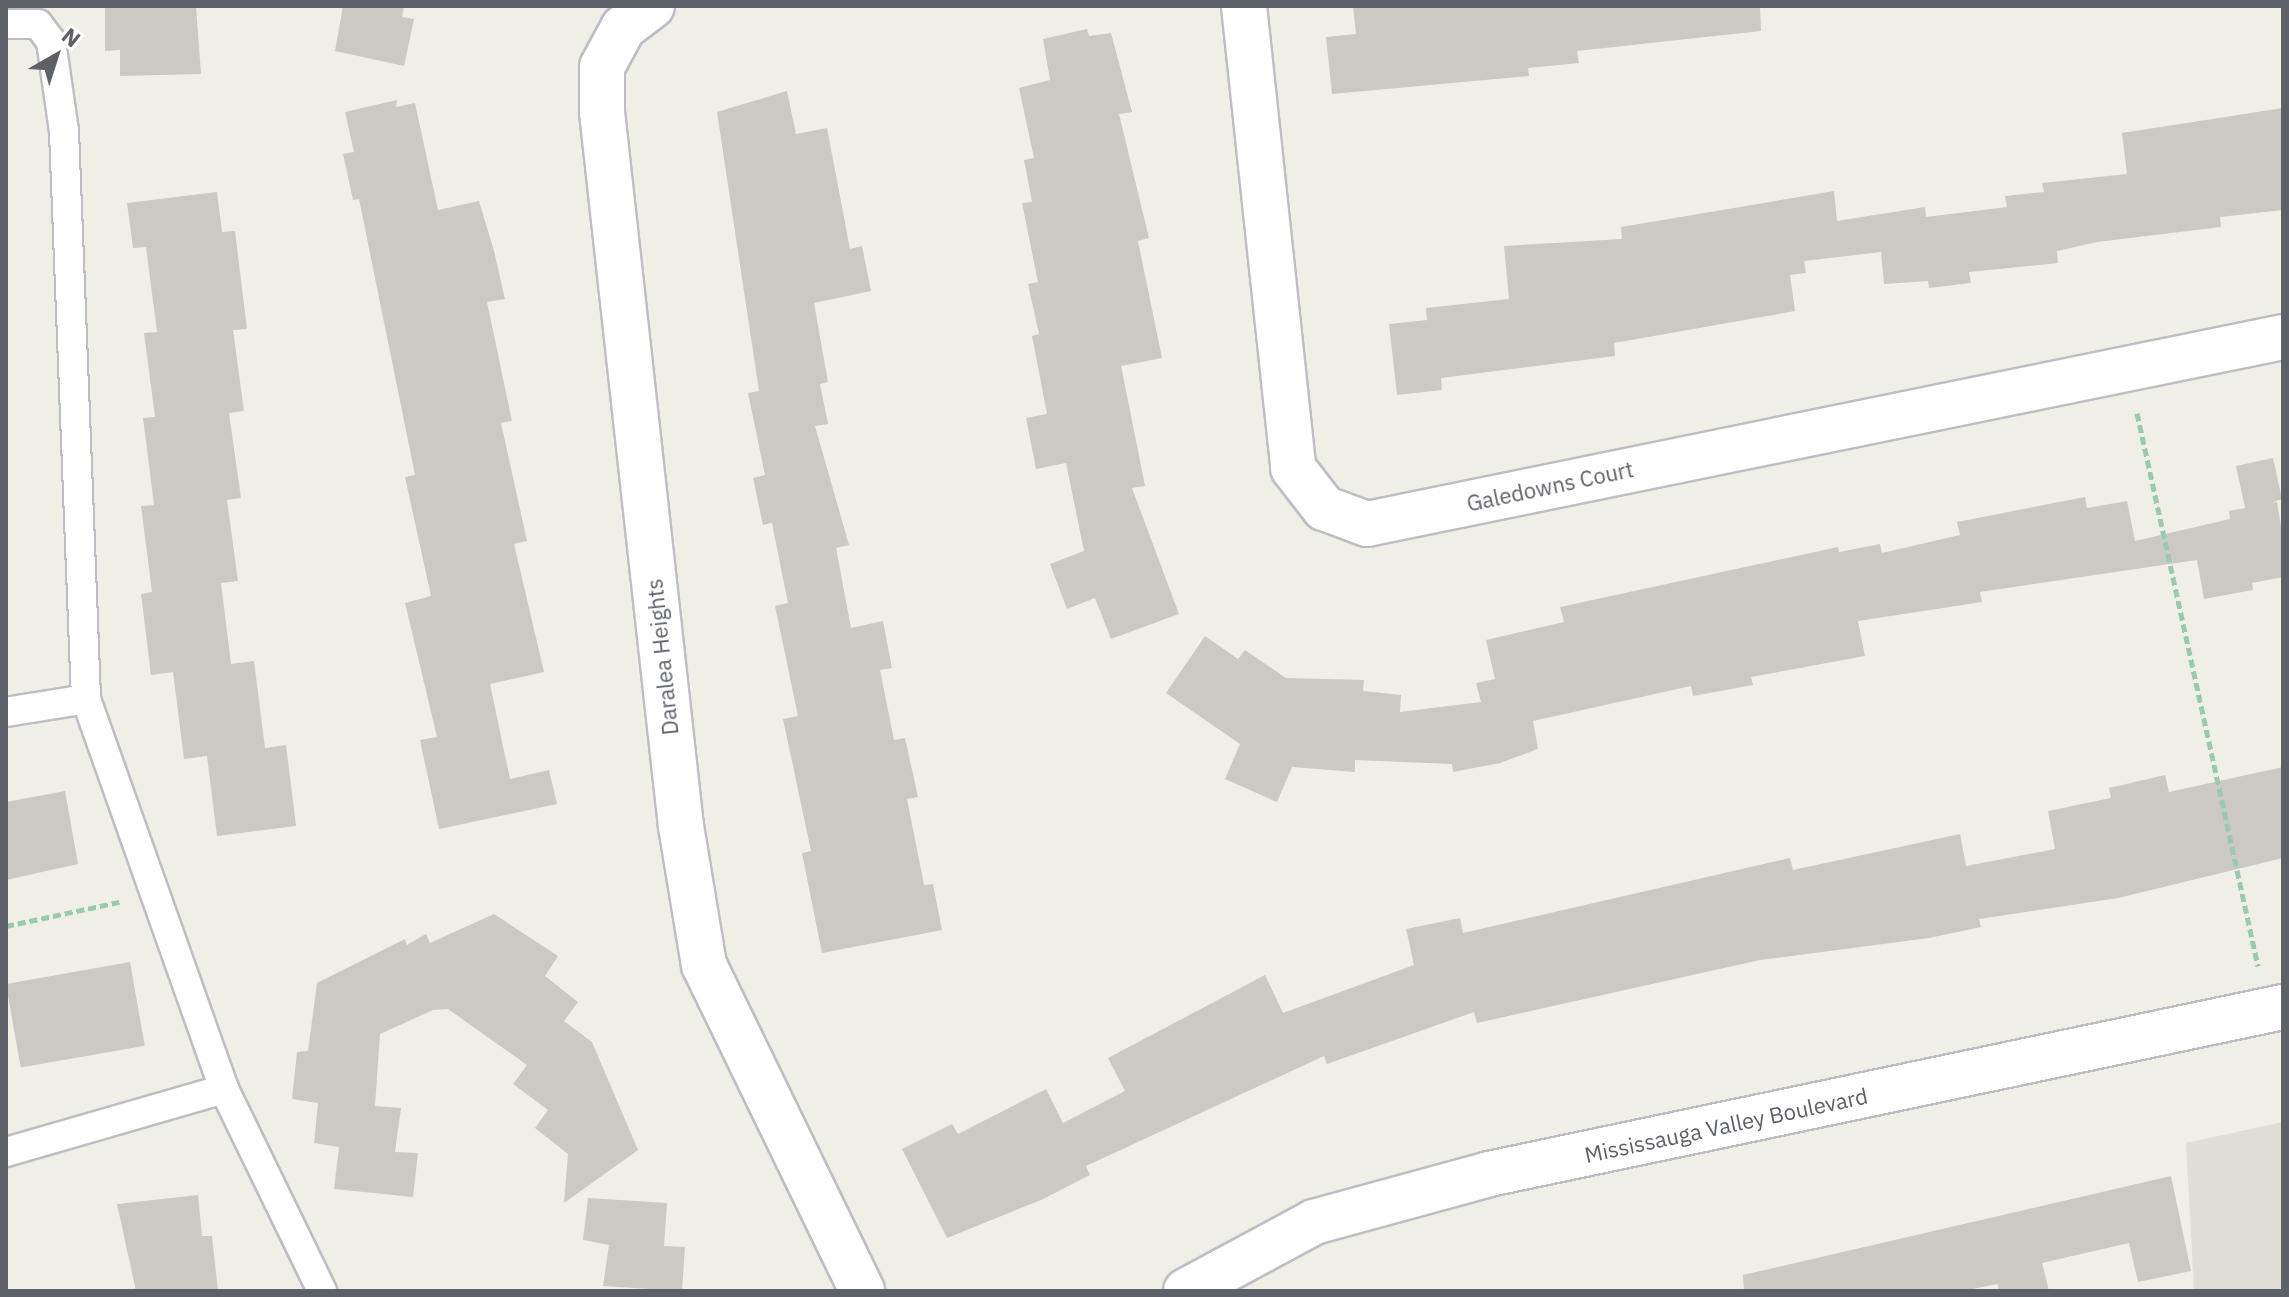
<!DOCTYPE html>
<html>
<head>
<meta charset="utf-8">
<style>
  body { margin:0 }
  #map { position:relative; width:2289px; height:1297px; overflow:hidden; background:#f0efe5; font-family:"IBM Plex Sans",sans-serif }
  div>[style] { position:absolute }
  .education>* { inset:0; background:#e0ded4 }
  .building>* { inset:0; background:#cbc9c2; transform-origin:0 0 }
  .path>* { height:5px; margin-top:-2.5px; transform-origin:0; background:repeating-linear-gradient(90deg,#98cbac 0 8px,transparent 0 12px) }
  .roads { filter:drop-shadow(2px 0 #bdbec5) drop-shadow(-2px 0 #bdbec5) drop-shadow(0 2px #bdbec5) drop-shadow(0 -2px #bdbec5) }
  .lane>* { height:28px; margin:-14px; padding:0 14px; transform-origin:14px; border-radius:14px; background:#fff }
  .street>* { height:44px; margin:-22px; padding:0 22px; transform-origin:22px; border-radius:22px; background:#fff }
  .secondary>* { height:44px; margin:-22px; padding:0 22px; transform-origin:22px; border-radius:22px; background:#fff }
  span { translate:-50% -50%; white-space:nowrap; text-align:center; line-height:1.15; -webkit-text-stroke:6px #fff; paint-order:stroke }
  .street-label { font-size:22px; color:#5d6067 }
  .frame { position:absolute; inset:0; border:8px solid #5d6067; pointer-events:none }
  .north { position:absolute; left:16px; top:16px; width:80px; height:80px; -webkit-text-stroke:6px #fff; paint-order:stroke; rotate:39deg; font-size:22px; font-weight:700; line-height:32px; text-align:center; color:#5d6067 }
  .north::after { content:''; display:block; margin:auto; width:28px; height:36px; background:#5d6067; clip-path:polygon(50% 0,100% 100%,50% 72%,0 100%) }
</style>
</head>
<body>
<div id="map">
  <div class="education">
    <div style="clip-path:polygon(2283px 1122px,2283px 1291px,2194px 1291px,2186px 1143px)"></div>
  </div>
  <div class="building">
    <div style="clip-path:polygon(105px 6px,196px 6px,201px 74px,120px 76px,120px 50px,105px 51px)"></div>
    <div style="clip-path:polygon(343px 6px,404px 6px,402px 17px,414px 19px,404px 66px,335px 51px)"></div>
    <div style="clip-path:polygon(1353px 6px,1760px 6px,1761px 31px,1577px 51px,1579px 63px,1528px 68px,1529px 76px,1332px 94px,1326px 37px,1356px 34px)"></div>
    <div style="clip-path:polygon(1087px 29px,1089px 36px,1111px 33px,1132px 112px,1119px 114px,1149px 238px,1138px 241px,1162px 358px,1121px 366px,1145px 486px,1132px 488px,1179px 614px,1111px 639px,1095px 598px,1067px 609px,1050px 564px,1084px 551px,1066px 463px,1036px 469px,1026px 418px,1047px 414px,1032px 336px,1039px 334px,1028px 284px,1038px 282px,1022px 203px,1032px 202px,1024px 160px,1034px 158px,1019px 88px,1050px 80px,1043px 39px)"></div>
    <div style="clip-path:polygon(787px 91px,796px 134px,827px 128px,850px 249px,862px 246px,871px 291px,814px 303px,828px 382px,820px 384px,828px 424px,815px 426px,849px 545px,836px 548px,851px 628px,883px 621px,892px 668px,880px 670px,894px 740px,905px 738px,918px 797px,907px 799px,924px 885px,933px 884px,942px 930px,822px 953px,802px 853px,811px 851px,783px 719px,798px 716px,775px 606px,788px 603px,772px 523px,763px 525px,753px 478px,765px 475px,748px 393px,759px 391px,717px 112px)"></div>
    <div style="clip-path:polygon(397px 100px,396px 107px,415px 103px,438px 210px,479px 201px,494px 251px,505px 299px,487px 302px,512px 421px,501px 423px,527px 541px,514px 544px,544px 672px,490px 684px,510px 779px,549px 770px,557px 804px,439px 829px,420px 740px,437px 737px,405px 603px,431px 596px,405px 477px,415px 475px,359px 199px,353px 200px,343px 154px,354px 152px,345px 112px)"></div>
    <div style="clip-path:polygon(2283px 108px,2283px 210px,2220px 217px,2221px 227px,2097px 242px,2057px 251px,2058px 263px,1969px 272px,1971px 283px,1929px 288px,1928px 281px,1884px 284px,1881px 252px,1804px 261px,1806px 273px,1790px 275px,1795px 311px,1614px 343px,1615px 356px,1441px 378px,1442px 390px,1397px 395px,1389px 324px,1427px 320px,1426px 308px,1509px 299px,1504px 246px,1622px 239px,1621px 227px,1834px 191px,1837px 221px,1925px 207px,1926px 217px,2007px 207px,2005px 196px,2044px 192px,2042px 183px,2127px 174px,2122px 133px)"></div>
    <div style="clip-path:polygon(217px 192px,222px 232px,235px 231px,247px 329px,233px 330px,244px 411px,229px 413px,241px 498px,227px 500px,238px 581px,221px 583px,231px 664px,254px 661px,265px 748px,286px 745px,296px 826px,217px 836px,207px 756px,184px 759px,173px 672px,151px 675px,141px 594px,152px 592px,141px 506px,154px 505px,143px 418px,155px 417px,144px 333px,157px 332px,146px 247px,133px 248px,127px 203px)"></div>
    <div style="clip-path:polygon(2273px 458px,2282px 499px,2271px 503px,2277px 502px,2283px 538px,2283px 577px,2252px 583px,2253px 590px,2204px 599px,2197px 560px,1980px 592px,1982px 602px,1858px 621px,1865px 656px,1751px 677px,1753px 685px,1693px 696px,1691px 686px,1533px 721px,1538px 749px,1500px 763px,1453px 772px,1452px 764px,1355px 760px,1355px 772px,1292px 767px,1277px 802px,1225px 779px,1240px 744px,1166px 693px,1205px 636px,1238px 659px,1245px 650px,1286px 678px,1364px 680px,1363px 691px,1401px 695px,1400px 712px,1481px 702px,1476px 683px,1495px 679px,1486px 640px,1564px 622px,1560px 607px,1838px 547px,1839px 552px,1880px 544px,1882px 553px,1960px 535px,1957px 522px,2085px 497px,2087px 508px,2127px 501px,2135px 541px,2230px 519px,2229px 511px,2245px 508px,2236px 466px)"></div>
    <div style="clip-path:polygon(2283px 767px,2283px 858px,2118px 898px,1979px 919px,1981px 927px,1929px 938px,1760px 960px,1477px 1023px,1474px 1012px,1327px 1064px,1324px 1056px,1086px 1166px,1090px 1175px,1041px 1200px,947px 1238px,902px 1149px,952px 1124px,958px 1134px,1046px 1089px,1063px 1123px,1125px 1091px,1108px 1058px,1265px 975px,1283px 1013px,1414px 965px,1406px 929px,1460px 918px,1463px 933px,1790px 858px,1793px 870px,1960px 834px,1966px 866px,2055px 849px,2048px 811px,2111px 798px,2109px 788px,2165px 775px,2169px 792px)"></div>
    <div style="clip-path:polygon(65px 791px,78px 864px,6px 880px,6px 802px)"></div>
    <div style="clip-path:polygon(494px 914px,558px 956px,545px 976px,578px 1002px,564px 1021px,592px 1042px,638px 1150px,564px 1203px,568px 1154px,535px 1128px,548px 1110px,513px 1084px,527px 1065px,448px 1009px,433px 1010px,380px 1034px,375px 1106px,401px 1108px,395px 1152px,418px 1153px,413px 1197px,334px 1189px,339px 1147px,314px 1143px,318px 1103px,292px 1099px,297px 1052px,308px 1051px,317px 983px,405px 939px,407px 945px,426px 934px,430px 943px)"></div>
    <div style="left:130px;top:962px;width:85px;height:126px;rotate:80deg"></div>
    <div style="clip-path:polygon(2171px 1176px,2191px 1271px,2138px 1282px,2129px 1243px,2042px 1263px,2049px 1291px,1999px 1291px,1998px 1284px,1962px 1291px,1744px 1291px,1743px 1275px)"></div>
    <div style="clip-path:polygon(198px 1195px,202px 1236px,212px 1236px,218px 1291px,136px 1291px,117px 1204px)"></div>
    <div style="clip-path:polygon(588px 1198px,667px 1203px,664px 1246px,685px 1247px,682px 1291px,603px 1286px,609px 1245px,583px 1240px)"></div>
  </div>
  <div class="path">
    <div style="left:2137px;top:413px;width:566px;rotate:77.66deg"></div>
    <div style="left:6px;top:926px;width:116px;rotate:-12deg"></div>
  </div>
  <div class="roads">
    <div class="lane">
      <div style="left:6px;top:24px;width:32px"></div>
      <div style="left:38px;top:24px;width:21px;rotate:53deg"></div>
      <div style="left:51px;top:41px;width:91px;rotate:81.8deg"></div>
      <div style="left:64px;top:131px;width:568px;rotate:87.78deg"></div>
      <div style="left:86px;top:699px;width:414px;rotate:70.5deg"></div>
      <div style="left:224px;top:1089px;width:225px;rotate:64.1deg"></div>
      <div style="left:6px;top:712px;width:81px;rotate:-9.2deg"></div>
      <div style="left:6px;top:1152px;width:227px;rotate:-16.1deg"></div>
    </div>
    <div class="street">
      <div style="left:652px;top:6px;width:36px;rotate:143deg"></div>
      <div style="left:623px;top:28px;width:44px;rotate:118.3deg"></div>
      <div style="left:602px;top:67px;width:45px;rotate:90deg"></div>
      <div style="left:602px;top:112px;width:718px;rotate:83.69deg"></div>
      <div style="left:681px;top:826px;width:141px;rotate:80.6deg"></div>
      <div style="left:704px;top:965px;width:362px;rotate:64.1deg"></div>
      <div style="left:1244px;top:6px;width:465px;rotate:83.9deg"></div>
      <div style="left:1293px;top:468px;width:51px;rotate:52.2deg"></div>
      <div style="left:1324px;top:508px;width:46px;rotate:20.4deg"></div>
      <div style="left:1367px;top:524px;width:935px;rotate:-11.54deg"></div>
    </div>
    <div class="secondary">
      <div style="left:1186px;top:1291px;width:145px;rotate:-28.3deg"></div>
      <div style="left:1314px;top:1222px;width:181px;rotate:-15.3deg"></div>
      <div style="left:1489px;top:1174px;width:811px;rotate:-11.88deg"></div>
    </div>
  </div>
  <div class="street-label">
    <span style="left:1550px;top:486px;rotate:-12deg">Galedowns Court</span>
    <span style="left:662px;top:657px;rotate:-96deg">Daralea Heights</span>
    <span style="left:1726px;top:1125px;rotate:-12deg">Mississauga Valley Boulevard</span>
  </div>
  <div class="frame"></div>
  <div class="north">N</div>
</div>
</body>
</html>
